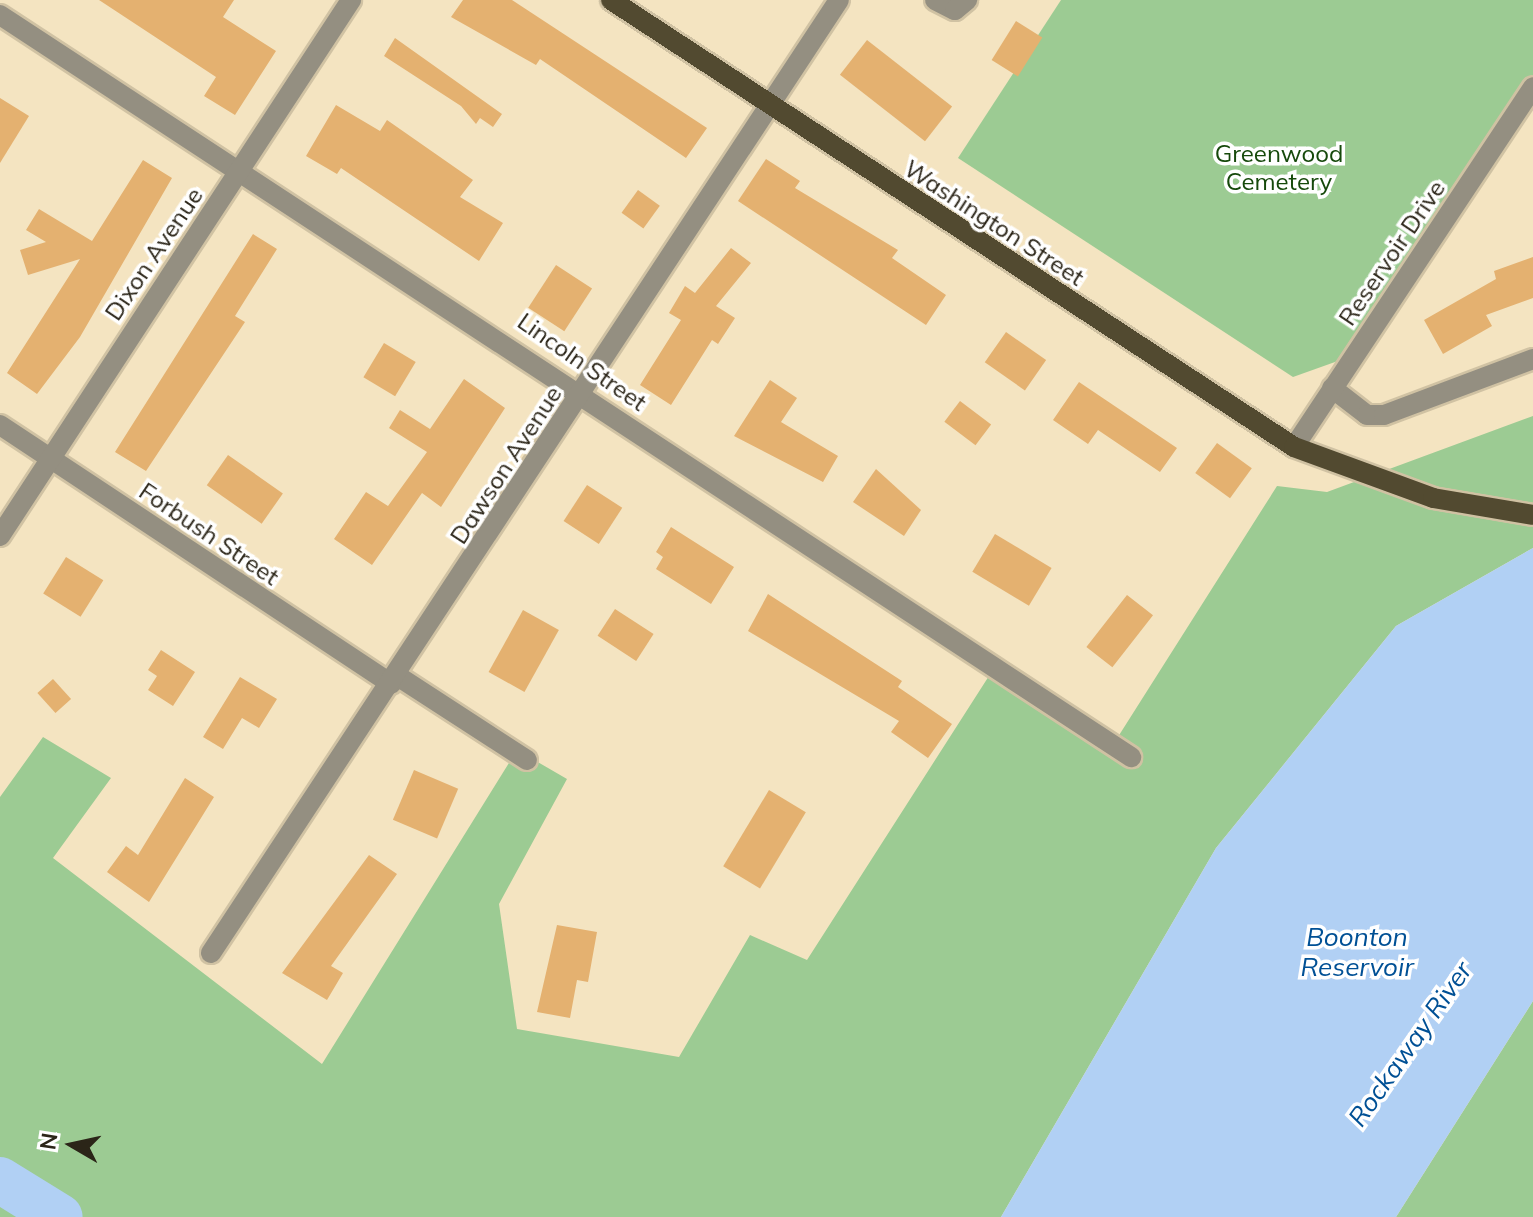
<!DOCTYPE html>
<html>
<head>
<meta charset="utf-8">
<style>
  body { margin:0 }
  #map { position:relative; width:1533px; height:1217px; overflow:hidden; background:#f4e4c1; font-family:Mulish,sans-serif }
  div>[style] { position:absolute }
  .green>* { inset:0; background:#9ccb93 }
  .water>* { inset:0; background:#b1d0f4 }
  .river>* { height:46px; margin:-23px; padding:0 23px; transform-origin:23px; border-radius:23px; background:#b1d0f4 }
  .building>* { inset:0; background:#e4b170; transform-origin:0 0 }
  .roads { filter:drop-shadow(2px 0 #d0c2a3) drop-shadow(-2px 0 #d0c2a3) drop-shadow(0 2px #d0c2a3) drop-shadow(0 -2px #d0c2a3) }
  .minor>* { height:20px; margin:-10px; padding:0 10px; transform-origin:10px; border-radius:10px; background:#948f81 }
  .major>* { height:20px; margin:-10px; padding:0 10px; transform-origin:10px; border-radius:10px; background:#524a30 }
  span { translate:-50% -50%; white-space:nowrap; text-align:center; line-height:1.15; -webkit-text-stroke:7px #fff; paint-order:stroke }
  .park-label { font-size:24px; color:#16490b }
  .street-label { font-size:24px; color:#2b2518 }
  .water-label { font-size:26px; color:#005095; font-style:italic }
  .north { position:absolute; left:32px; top:1105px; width:80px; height:80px; -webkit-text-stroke:6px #fff; paint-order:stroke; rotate:279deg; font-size:22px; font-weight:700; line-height:32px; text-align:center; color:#2b2518 }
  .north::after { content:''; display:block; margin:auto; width:28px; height:36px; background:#2b2518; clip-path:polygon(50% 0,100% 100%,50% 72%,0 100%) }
</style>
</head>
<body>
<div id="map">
  <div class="green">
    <div style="clip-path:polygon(1061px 0,1533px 0,1533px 90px,1363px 352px,1293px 377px,958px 158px)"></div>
    <div style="clip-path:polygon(1533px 416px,1533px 548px,1396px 626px,1216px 848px,1001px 1217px,0 1217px,0 797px,43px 737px,111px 778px,53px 858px,322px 1064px,517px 750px,567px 779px,499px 904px,517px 1029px,679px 1057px,750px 935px,807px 960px,996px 665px,1116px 740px,1277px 486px,1327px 492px)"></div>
    <div style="clip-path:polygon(1533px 1001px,1533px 1217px,1396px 1217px)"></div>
  </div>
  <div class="water">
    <div style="clip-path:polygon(1533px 548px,1533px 1001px,1396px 1217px,1001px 1217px,1216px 848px,1396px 626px)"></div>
  </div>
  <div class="river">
    <div style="left:0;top:1180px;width:70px;rotate:31.7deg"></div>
  </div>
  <div class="building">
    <div style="clip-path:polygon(99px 0,234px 0,223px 17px,276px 51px,235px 115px,204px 96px,216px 77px)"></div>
    <div style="clip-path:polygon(463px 0,512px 0,707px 128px,686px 158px,540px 59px,536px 65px,451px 17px)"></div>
    <div style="left:1016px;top:21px;width:31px;height:46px;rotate:32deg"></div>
    <div style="clip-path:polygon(395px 38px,502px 114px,493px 127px,480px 118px,476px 124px,461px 106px,384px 56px)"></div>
    <div style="left:867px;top:40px;width:108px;height:44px;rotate:38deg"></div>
    <div style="clip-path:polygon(0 98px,29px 116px,0 163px)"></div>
    <div style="clip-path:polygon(336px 105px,380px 131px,387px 120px,473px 180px,460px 197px,503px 223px,479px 261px,341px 168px,337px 174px,306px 156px)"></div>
    <div style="clip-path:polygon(766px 159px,800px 181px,795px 188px,898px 250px,892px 258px,946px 295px,926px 325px,738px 201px)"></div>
    <div style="clip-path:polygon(143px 160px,172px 178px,80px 337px,37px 394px,7px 373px,80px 259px,28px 275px,20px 250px,46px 242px,26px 230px,39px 209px,92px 241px)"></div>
    <div style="left:638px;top:190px;width:27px;height:28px;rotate:36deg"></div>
    <div style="clip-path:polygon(253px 234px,277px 249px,235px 316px,245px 322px,146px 471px,115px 452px)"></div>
    <div style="clip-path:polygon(731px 248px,751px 263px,716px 306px,735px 318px,718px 344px,712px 340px,671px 405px,640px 385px,681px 320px,669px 313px,685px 286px,695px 293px)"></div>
    <div style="clip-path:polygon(1533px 257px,1533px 298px,1486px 315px,1492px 326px,1443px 354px,1424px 320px,1496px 279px,1494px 271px)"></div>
    <div style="left:556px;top:265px;width:43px;height:51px;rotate:33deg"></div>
    <div style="left:1006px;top:332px;width:49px;height:37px;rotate:35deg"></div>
    <div style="left:384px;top:343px;width:37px;height:40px;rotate:31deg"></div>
    <div style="clip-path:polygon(464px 379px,505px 408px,441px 507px,422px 493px,372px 565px,334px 539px,366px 492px,388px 506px,427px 452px,389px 428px,400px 410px,430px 429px)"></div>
    <div style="clip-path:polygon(770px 380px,797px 398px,781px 422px,838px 456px,823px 482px,734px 436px)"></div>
    <div style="clip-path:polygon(1079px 382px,1177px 448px,1160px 472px,1098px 430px,1088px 444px,1053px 420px)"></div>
    <div style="left:960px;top:401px;width:39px;height:26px;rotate:37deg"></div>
    <div style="left:1217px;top:443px;width:43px;height:37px;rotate:36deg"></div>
    <div style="left:228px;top:455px;width:67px;height:37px;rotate:35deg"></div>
    <div style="clip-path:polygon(876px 469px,921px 510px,904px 536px,853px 502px)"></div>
    <div style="left:587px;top:485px;width:42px;height:43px;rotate:33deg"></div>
    <div style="clip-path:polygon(671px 527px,734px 567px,711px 604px,656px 569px,663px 557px,656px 552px)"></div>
    <div style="left:995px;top:534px;width:66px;height:44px;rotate:31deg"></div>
    <div style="left:66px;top:557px;width:44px;height:43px;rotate:32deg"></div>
    <div style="clip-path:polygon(768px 594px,902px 681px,898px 687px,952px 724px,928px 758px,891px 732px,899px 721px,748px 631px)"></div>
    <div style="left:1127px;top:595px;width:33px;height:66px;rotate:38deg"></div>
    <div style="left:615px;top:609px;width:46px;height:32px;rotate:33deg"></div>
    <div style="left:523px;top:610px;width:41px;height:71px;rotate:29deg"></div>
    <div style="clip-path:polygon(161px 650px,195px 672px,173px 706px,148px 690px,157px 676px,148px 670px)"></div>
    <div style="clip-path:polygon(240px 677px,277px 699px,259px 728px,242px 718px,223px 749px,203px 737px)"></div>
    <div style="left:53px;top:679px;width:27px;height:21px;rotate:48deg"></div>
    <div style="left:414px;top:770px;width:48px;height:54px;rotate:23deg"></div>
    <div style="clip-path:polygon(185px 778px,214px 797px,149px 902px,107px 872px,126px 846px,138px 855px)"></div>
    <div style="left:769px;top:790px;width:43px;height:89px;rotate:31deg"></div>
    <div style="clip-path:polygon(369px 855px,397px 874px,331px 966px,343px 973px,327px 1000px,282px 973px)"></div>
    <div style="clip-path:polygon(557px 925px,597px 932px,588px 982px,577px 980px,570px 1018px,537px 1012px)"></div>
  </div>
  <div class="roads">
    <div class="minor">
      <div style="left:935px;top:0;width:22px;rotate:27deg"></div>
      <div style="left:955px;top:10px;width:16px;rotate:-40deg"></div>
      <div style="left:0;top:15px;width:1353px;rotate:33.27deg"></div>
      <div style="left:1332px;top:388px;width:44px;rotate:37.6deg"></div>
      <div style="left:1367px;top:415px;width:17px"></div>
      <div style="left:1384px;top:415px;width:159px;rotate:-20.6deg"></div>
      <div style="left:0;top:425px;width:469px;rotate:33.5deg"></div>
      <div style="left:1294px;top:447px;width:432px;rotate:-56.4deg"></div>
      <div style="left:0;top:536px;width:641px;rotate:-56.78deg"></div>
      <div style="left:396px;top:675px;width:156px;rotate:33deg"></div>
      <div style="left:211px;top:953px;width:1141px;rotate:-56.62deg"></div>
    </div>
    <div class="major">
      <div style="left:611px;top:0;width:816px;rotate:33.2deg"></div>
      <div style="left:1294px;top:447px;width:148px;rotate:20.1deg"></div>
      <div style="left:1433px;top:498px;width:101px;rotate:9.6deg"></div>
    </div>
  </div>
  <div class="park-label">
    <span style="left:1279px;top:168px">Greenwood<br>Cemetery</span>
  </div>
  <div class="street-label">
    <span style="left:994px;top:223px;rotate:33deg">Washington Street</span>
    <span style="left:1392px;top:253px;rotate:-56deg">Reservoir Drive</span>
    <span style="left:154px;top:254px;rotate:-56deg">Dixon Avenue</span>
    <span style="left:582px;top:362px;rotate:35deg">Lincoln Street</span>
    <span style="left:506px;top:465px;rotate:-57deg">Dawson Avenue</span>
    <span style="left:209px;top:534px;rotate:34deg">Forbush Street</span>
  </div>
  <div class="water-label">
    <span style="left:1357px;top:952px">Boonton<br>Reservoir</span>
    <span style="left:1410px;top:1044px;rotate:-55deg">Rockaway River</span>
  </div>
  <div class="north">N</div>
</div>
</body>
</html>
